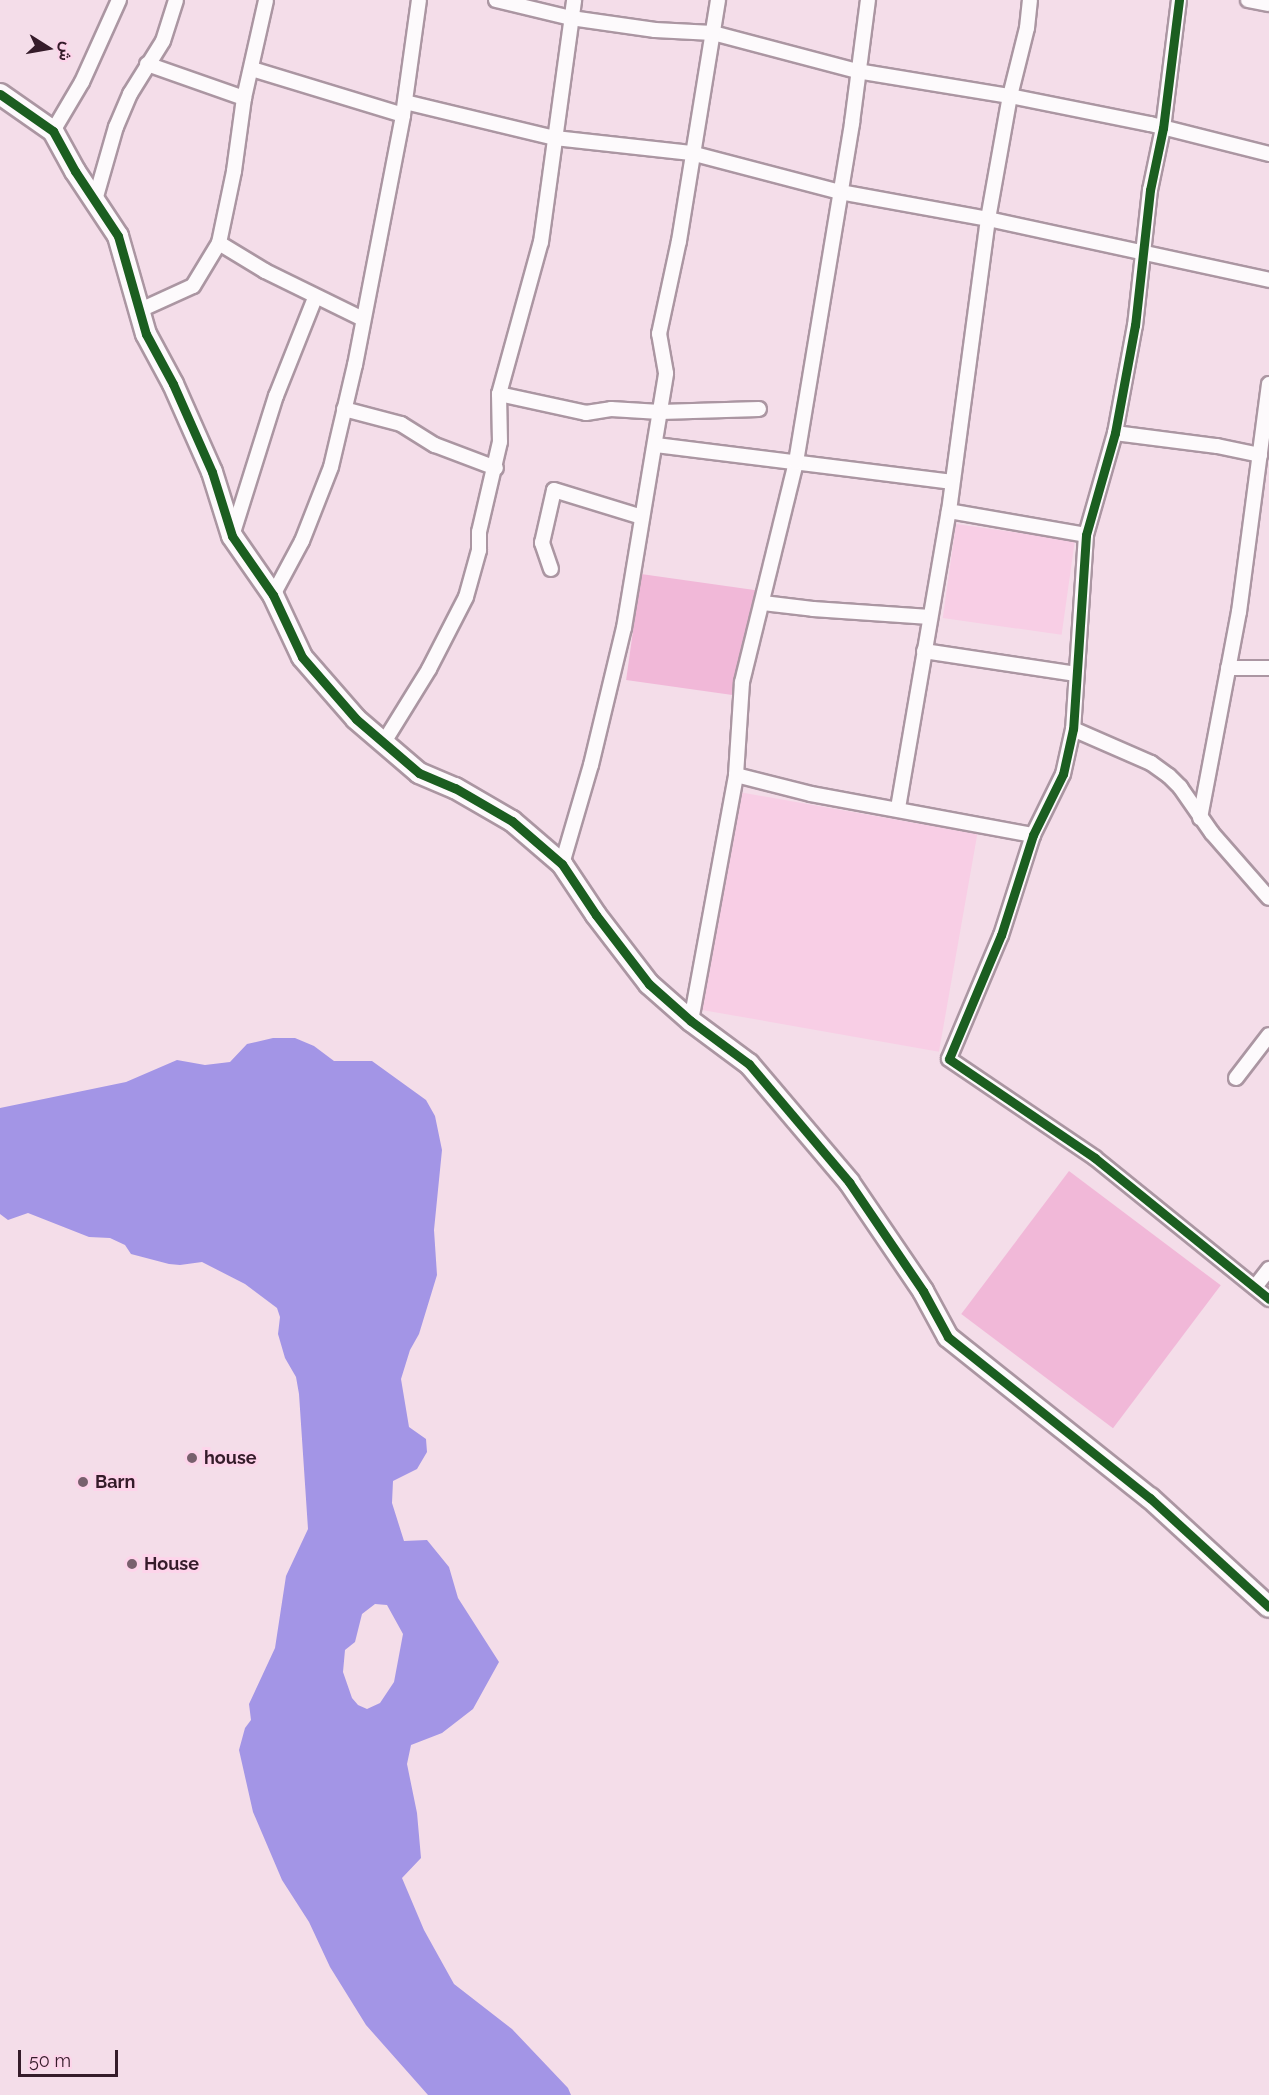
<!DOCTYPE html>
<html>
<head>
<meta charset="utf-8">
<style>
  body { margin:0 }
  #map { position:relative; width:1269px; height:2095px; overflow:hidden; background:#f4dde9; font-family:Raleway,Vazirmatn,sans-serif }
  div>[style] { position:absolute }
  .built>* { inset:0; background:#f8cee5; transform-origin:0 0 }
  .green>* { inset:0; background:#f1b8d8; transform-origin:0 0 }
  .water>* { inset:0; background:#a395e6 }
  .roads { filter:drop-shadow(2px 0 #ab96a2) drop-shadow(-2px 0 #ab96a2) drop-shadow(0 2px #ab96a2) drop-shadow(0 -2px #ab96a2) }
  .street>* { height:14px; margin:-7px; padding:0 7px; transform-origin:7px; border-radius:7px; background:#fdfafc }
  .secondary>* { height:20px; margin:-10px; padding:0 10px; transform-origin:10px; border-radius:10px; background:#fdfafc }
  .cycleway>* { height:9px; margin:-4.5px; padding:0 4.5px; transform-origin:4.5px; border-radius:4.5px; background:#1b5e20 }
  .dots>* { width:16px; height:16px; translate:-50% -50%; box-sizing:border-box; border:3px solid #fdd4ea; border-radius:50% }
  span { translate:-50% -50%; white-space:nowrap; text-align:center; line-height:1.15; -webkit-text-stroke:6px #fdd4ea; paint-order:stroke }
  .poi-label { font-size:18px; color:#351c2a; font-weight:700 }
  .left { translate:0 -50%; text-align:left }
  .north { position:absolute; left:18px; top:18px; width:60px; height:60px; -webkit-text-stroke:4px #fdd4ea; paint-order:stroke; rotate:101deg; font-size:16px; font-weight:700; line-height:24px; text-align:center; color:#351c2a }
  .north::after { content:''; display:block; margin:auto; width:21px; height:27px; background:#351c2a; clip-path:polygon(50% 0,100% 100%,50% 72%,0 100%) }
  .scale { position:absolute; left:18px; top:2050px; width:100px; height:27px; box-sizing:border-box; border:3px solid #351c2a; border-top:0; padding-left:8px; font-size:18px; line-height:21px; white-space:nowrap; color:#351c2a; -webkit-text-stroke:4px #fdd4ea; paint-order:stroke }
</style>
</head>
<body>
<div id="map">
  <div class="built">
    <div style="left:956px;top:524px;width:120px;height:95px;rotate:8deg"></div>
    <div style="left:739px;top:792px;width:242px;height:221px;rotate:10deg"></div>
  </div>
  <div class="green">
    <div style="left:641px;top:574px;width:118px;height:107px;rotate:8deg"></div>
    <div style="left:1069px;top:1171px;width:190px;height:179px;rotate:37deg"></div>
  </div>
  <div class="water">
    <div style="clip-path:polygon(evenodd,273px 1038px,295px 1038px,314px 1046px,334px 1061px,372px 1061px,426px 1100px,435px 1116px,442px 1150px,434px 1230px,437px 1275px,419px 1334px,410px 1350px,401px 1379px,409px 1427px,426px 1439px,427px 1452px,417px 1469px,393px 1481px,392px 1503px,404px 1541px,427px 1540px,449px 1567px,458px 1598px,499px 1662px,473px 1709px,442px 1733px,411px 1745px,407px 1764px,417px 1813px,421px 1858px,402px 1878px,424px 1930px,454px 1984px,512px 2029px,568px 2088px,571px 2095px,428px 2095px,366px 2025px,330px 1967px,309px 1922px,282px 1880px,253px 1812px,239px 1750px,245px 1728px,251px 1720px,249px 1704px,275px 1648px,286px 1576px,308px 1529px,299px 1394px,296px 1377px,285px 1358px,278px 1334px,280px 1317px,277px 1308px,245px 1284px,202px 1262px,180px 1265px,169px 1264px,131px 1254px,125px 1245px,110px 1238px,89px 1237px,28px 1213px,8px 1220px,0 1214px,0 1108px,126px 1082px,177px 1060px,205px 1065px,230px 1062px,247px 1044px,273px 1038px,375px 1604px,387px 1605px,403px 1634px,394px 1682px,380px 1703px,367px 1709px,358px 1705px,352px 1698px,343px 1672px,345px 1650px,355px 1642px,362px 1614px,375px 1604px)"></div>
  </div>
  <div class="roads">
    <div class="street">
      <div style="left:496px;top:0;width:77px;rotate:13.5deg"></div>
      <div style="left:571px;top:18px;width:85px;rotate:8.1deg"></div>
      <div style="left:655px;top:30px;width:58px;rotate:3deg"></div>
      <div style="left:713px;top:33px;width:149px;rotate:14.8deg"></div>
      <div style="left:857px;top:71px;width:155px;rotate:9.3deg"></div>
      <div style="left:1010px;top:96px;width:143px;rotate:11.3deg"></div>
      <div style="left:1150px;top:124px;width:123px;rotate:14.1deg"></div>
      <div style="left:1179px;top:0;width:129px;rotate:97.1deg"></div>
      <div style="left:1163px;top:128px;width:63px;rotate:101.8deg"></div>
      <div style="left:1150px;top:190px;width:136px;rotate:96.3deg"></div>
      <div style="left:1135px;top:325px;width:110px;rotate:100.5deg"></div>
      <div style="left:1115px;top:433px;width:106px;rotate:105.9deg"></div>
      <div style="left:1086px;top:535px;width:194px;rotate:93.8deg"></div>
      <div style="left:1073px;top:729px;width:46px;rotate:102.5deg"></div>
      <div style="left:1063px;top:774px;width:68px;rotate:116.2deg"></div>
      <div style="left:1033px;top:835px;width:105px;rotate:107.7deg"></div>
      <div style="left:1001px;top:935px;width:134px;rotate:112.8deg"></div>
      <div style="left:949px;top:1059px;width:176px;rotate:34.1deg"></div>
      <div style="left:1095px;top:1158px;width:224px;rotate:39deg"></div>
      <div style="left:1248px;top:0;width:21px;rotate:11deg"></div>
      <div style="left:147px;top:64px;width:103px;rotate:19.3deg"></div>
      <div style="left:252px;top:69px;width:158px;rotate:16.9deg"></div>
      <div style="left:405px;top:102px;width:154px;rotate:13.5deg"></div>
      <div style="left:555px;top:138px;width:137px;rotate:6.3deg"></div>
      <div style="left:691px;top:153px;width:154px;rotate:14.7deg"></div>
      <div style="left:840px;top:192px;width:150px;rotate:10.3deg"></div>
      <div style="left:988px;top:219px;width:288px;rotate:12.2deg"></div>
      <div style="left:53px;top:131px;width:57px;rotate:-59.4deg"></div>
      <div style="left:82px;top:82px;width:90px;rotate:-65.7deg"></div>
      <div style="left:95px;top:200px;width:76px;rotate:-74deg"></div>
      <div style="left:116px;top:127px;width:36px;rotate:-67deg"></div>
      <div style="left:130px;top:94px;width:62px;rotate:-58.1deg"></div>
      <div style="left:163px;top:41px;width:43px;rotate:-72.4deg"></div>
      <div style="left:219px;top:243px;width:54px;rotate:31.3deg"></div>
      <div style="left:265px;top:271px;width:109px;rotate:26.1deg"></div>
      <div style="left:138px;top:311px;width:60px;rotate:-24.4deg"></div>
      <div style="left:193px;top:286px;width:50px;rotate:-58.8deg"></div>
      <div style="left:219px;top:243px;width:74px;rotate:-78.2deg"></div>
      <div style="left:234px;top:171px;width:74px;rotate:-82.2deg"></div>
      <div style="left:244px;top:98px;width:100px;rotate:-77.3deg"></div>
      <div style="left:499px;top:394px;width:89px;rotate:12.3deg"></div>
      <div style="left:586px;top:413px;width:25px;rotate:-9deg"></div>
      <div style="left:611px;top:409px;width:49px;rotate:3.5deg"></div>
      <div style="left:660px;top:412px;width:99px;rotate:-1.7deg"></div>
      <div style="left:344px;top:409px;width:59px;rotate:14.7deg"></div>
      <div style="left:401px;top:424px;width:40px;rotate:32deg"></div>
      <div style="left:435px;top:445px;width:65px;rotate:20.7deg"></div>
      <div style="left:1115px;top:433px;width:103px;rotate:7.3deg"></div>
      <div style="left:1217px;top:446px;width:44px;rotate:11.8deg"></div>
      <div style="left:656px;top:445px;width:297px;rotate:7.1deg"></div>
      <div style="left:949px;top:511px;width:139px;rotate:9.9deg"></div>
      <div style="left:232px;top:536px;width:147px;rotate:-72.6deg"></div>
      <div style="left:276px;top:396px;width:105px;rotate:-68.3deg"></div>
      <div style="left:551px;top:569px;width:28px;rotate:-109deg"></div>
      <div style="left:542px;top:543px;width:54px;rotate:-77.2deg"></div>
      <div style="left:554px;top:490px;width:92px;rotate:17.1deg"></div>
      <div style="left:273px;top:595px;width:61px;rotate:-61.8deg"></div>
      <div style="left:302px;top:541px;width:79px;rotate:-68.6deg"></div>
      <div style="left:331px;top:467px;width:105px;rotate:-76.8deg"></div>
      <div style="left:355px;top:365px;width:255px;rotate:-79.1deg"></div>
      <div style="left:403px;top:115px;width:116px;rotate:-82.1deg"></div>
      <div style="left:763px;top:603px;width:50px;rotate:6.8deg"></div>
      <div style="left:813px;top:609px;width:117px;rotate:3.9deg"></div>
      <div style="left:924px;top:651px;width:154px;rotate:8.6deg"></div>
      <div style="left:1228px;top:668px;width:41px"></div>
      <div style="left:1073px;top:729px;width:85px;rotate:23.6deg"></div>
      <div style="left:1151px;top:763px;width:22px;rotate:36deg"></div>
      <div style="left:1169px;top:776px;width:16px;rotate:45deg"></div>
      <div style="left:1180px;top:787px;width:56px;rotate:55.2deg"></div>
      <div style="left:1212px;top:833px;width:86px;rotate:48.8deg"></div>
      <div style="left:384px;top:742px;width:86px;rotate:-58.3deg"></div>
      <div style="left:429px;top:669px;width:81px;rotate:-62.8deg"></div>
      <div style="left:466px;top:597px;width:49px;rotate:-74.5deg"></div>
      <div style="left:479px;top:550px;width:18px;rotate:-90deg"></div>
      <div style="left:479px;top:532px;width:92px;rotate:-76.9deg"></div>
      <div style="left:500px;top:442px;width:48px;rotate:-91.2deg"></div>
      <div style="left:499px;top:394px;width:158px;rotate:-74.6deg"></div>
      <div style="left:541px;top:242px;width:244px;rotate:-82.2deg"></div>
      <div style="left:736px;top:775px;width:77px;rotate:14.2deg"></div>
      <div style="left:811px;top:794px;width:226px;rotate:10.5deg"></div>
      <div style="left:898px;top:808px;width:301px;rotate:-80.3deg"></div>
      <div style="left:949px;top:511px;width:295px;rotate:-82.4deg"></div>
      <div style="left:988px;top:219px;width:125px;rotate:-79.9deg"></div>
      <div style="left:1010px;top:96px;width:70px;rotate:-76deg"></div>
      <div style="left:1027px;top:28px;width:28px;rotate:-84deg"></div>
      <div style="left:1200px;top:818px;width:210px;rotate:-79.3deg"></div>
      <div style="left:1239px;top:612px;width:230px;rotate:-82.5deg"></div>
      <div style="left:562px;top:864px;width:103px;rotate:-73.7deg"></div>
      <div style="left:591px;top:765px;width:141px;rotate:-76.5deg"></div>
      <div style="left:624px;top:628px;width:258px;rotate:-80.6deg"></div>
      <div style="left:666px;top:373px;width:40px;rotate:-100deg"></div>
      <div style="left:659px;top:334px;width:95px;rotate:-77.9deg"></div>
      <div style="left:679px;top:241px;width:244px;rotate:-80.8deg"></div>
      <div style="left:691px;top:1021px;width:250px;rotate:-79.6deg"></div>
      <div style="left:736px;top:775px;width:93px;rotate:-86.3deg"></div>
      <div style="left:742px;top:682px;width:227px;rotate:-76.2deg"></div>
      <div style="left:796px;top:462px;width:344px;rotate:-80.6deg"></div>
      <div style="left:852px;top:123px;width:124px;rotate:-82.6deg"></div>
      <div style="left:1236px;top:1078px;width:54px;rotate:-52.5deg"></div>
      <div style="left:1255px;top:1287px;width:23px;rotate:-52deg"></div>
    </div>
    <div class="secondary">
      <div style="left:0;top:94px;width:65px;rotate:34.9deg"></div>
      <div style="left:53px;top:131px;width:46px;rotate:61.2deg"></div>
      <div style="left:75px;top:171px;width:78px;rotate:56.5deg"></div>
      <div style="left:118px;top:236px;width:102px;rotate:74.1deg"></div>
      <div style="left:146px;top:334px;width:57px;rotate:61.6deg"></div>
      <div style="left:173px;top:384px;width:96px;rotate:66.1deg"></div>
      <div style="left:212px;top:472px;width:67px;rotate:72.6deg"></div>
      <div style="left:232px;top:536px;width:72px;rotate:55.2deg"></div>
      <div style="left:273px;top:595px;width:68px;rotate:64.9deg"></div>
      <div style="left:302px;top:657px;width:82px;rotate:48.9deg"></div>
      <div style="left:356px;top:719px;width:83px;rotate:40.6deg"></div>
      <div style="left:419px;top:773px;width:39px;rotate:23deg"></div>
      <div style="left:455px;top:788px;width:66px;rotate:30.1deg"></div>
      <div style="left:512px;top:821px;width:66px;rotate:40.7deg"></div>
      <div style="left:562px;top:864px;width:61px;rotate:56.3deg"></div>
      <div style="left:596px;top:915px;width:87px;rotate:52.5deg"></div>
      <div style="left:649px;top:984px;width:56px;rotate:41.4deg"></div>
      <div style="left:691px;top:1021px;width:72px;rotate:36.6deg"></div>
      <div style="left:749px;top:1064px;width:155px;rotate:49.7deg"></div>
      <div style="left:849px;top:1182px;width:132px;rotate:55.8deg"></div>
      <div style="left:923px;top:1291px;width:52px;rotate:61.5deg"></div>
      <div style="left:948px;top:1337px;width:258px;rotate:38.6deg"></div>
      <div style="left:1150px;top:1498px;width:161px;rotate:42.5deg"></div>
    </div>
  </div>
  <div class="cycleway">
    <div style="left:1179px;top:0;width:129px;rotate:97.1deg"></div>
    <div style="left:1163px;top:128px;width:63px;rotate:101.8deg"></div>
    <div style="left:1150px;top:190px;width:136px;rotate:96.3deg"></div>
    <div style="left:1135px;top:325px;width:110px;rotate:100.5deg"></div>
    <div style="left:1115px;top:433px;width:106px;rotate:105.9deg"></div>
    <div style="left:1086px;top:535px;width:194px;rotate:93.8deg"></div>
    <div style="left:1073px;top:729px;width:46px;rotate:102.5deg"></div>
    <div style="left:1063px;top:774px;width:68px;rotate:116.2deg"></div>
    <div style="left:1033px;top:835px;width:105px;rotate:107.7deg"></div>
    <div style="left:1001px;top:935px;width:134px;rotate:112.8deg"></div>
    <div style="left:949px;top:1059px;width:176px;rotate:34.1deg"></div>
    <div style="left:1095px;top:1158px;width:224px;rotate:39deg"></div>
    <div style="left:0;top:94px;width:65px;rotate:34.9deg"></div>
    <div style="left:53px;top:131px;width:46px;rotate:61.2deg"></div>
    <div style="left:75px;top:171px;width:78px;rotate:56.5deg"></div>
    <div style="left:118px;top:236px;width:102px;rotate:74.1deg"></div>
    <div style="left:146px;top:334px;width:57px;rotate:61.6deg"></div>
    <div style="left:173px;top:384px;width:96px;rotate:66.1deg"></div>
    <div style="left:212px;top:472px;width:67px;rotate:72.6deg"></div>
    <div style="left:232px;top:536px;width:72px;rotate:55.2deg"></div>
    <div style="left:273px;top:595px;width:68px;rotate:64.9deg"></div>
    <div style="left:302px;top:657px;width:82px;rotate:48.9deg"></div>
    <div style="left:356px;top:719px;width:83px;rotate:40.6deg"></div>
    <div style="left:419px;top:773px;width:39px;rotate:23deg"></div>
    <div style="left:455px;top:788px;width:66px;rotate:30.1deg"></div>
    <div style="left:512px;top:821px;width:66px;rotate:40.7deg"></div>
    <div style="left:562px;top:864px;width:61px;rotate:56.3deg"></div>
    <div style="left:596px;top:915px;width:87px;rotate:52.5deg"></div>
    <div style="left:649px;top:984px;width:56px;rotate:41.4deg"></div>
    <div style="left:691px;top:1021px;width:72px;rotate:36.6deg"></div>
    <div style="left:749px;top:1064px;width:155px;rotate:49.7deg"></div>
    <div style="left:849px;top:1182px;width:132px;rotate:55.8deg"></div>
    <div style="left:923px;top:1291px;width:52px;rotate:61.5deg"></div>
    <div style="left:948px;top:1337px;width:258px;rotate:38.6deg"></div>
    <div style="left:1150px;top:1498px;width:161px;rotate:42.5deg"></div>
  </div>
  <div class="dots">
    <div style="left:192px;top:1458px;background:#78606d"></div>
    <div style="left:83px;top:1482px;background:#78606d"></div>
    <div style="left:132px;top:1564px;background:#78606d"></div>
  </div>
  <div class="poi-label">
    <span class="left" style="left:204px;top:1458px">house</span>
    <span class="left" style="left:95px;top:1482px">Barn</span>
    <span class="left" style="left:144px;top:1564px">House</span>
  </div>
  <div class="north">ش</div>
  <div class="scale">50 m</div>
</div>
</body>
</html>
